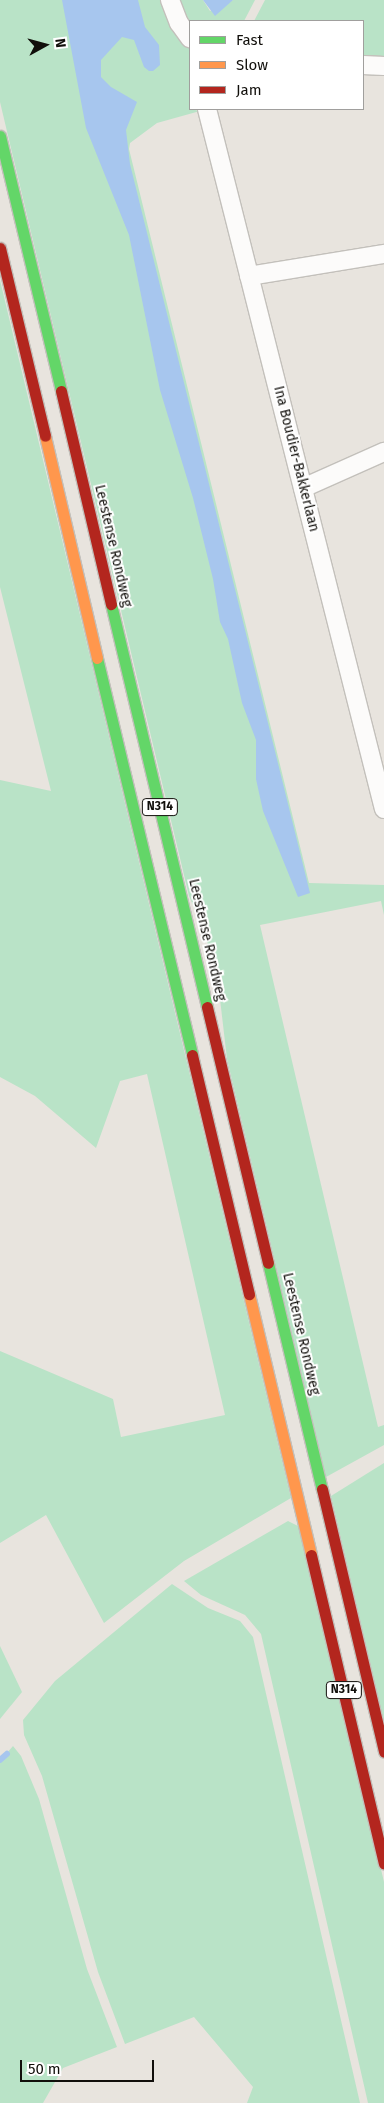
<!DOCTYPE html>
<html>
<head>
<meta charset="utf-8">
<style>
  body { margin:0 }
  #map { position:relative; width:384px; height:2103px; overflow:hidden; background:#e8e4de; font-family:"Fira Sans",sans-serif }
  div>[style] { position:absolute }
  .green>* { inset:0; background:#b9e3c7 }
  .water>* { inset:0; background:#a7c6ee }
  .stream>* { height:5.5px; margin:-2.75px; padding:0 2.75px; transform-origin:2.75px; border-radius:2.75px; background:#a7c6ee }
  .roads { filter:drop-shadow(1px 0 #c3c0bb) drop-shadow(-1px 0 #c3c0bb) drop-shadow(0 1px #c3c0bb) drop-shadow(0 -1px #c3c0bb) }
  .street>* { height:18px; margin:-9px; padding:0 9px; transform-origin:9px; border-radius:9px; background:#fcfbfa }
  .fast>* { height:11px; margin:-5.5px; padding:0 5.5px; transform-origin:5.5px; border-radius:5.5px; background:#63d668 }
  .slow>* { height:11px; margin:-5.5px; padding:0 5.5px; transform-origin:5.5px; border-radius:5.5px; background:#ff974d }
  .jam>* { height:11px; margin:-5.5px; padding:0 5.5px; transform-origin:5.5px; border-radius:5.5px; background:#b3261e }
  span { translate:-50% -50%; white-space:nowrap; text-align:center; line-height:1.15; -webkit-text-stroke:4px #fff; paint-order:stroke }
  .shield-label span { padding:1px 4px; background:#fff; border:1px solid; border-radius:4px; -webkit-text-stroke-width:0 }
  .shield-label { font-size:12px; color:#110f0b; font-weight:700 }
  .street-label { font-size:14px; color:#110f0b }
  .legend { position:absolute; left:189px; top:20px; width:175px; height:90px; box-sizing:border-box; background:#fff; border:1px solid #a09f9d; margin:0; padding:6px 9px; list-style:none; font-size:15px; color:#110f0b }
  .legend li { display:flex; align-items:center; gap:10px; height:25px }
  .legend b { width:25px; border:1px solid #a09f9d }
  .north { position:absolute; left:20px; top:20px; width:50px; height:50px; -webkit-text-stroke:4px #fff; paint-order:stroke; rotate:83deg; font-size:14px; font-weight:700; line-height:20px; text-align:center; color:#110f0b }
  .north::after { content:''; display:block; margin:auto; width:18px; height:22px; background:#110f0b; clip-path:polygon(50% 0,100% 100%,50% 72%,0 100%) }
  .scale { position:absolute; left:20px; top:2060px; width:134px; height:22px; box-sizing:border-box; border:2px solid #110f0b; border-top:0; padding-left:6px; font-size:15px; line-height:18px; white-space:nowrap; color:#110f0b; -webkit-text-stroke:4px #fff; paint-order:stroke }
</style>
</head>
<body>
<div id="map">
  <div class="green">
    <div style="clip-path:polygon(0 0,161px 0,171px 27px,190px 49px,190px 109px,200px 111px,157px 123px,130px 143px,129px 149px,309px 883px,384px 885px,384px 915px,381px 901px,260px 925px,378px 1427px,384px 1425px,384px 1445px,326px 1477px,227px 1059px,220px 999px,205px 932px,189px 896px,0 102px)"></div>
    <div style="clip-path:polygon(179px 0,203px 0,210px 11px,233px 0,255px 0,244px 21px,190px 21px,190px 24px)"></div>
    <div style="clip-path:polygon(265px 0,384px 0,384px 58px,363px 56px,363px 21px,254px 21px)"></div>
    <div style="clip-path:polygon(0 280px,291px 1498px,184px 1561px,104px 1623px,46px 1515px,0 1543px,0 1351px,113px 1399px,121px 1437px,225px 1415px,147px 1074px,120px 1081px,96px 1148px,35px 1096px,0 1077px,0 780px,51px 791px,0 587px)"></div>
    <div style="clip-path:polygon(384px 1463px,384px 1722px,331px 1496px)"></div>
    <div style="clip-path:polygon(288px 1521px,300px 1527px,384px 1882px,384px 2103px,368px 2103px,261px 1634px,245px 1615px,201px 1595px,184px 1581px)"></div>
    <div style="clip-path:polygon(172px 1584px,208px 1608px,240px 1621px,253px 1637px,360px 2103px,247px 2103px,253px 2087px,194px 2017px,125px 2044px,98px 1972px,42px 1776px,24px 1735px,23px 1720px,55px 1681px)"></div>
    <div style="clip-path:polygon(0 1646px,22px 1692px,0 1719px)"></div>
    <div style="clip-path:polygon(13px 1746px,21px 1756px,39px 1799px,87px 1969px,117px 2047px,63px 2068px,43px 2103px,0 2103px,0 1761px)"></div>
  </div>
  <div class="water">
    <div style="clip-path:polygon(62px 0,138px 0,145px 27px,159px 45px,160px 65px,153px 71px,149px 71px,144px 67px,134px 40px,122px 37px,101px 60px,101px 77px,111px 87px,137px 102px,126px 130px,130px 164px,310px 893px,298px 897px,263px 811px,256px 779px,256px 740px,242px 703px,228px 639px,220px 622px,213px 579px,193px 498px,160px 390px,129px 235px,86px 128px)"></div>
    <div style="clip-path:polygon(203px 0,233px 0,215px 16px)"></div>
  </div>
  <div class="stream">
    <div style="left:0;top:1760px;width:9px;rotate:-41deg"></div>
  </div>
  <div class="roads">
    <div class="street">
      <div style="left:170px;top:0;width:25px;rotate:69deg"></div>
      <div style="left:179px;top:23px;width:19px;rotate:54deg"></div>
      <div style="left:363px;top:65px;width:21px;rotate:3deg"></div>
      <div style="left:207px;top:109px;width:722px;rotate:75.81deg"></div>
      <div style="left:249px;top:276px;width:137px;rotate:-9.3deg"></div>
      <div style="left:303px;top:488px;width:89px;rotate:-24deg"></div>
    </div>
    <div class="fast">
      <div style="left:0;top:136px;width:262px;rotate:76.5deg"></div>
      <div style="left:111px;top:604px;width:414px;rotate:76.6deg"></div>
      <div style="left:97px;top:658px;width:408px;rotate:76.5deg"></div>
      <div style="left:268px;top:1263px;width:232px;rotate:76.6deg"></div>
    </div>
    <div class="slow">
      <div style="left:45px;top:436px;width:228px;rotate:76.8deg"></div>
      <div style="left:249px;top:1294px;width:268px;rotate:76.6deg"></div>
    </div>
    <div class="jam">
      <div style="left:0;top:248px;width:193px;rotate:76.5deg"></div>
      <div style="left:61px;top:391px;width:219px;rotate:76.8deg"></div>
      <div style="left:207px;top:1007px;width:263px;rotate:76.6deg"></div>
      <div style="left:192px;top:1055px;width:246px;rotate:76.6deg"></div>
      <div style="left:322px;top:1489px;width:270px;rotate:76.7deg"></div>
      <div style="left:311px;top:1555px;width:317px;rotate:76.7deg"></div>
    </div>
  </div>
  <div class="shield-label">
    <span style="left:160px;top:807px">N314</span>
    <span style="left:344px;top:1690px">N314</span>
  </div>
  <div class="street-label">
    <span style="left:296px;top:459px;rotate:76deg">Ina Boudier-Bakkerlaan</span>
    <span style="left:113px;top:546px;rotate:77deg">Leestense Rondweg</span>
    <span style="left:207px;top:940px;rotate:77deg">Leestense Rondweg</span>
    <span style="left:301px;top:1334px;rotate:77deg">Leestense Rondweg</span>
  </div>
  <ul class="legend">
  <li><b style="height:6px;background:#63d668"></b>Fast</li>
  <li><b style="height:6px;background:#ff974d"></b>Slow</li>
  <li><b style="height:6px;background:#b3261e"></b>Jam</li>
  </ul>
  <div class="north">N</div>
  <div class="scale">50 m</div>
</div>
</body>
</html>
